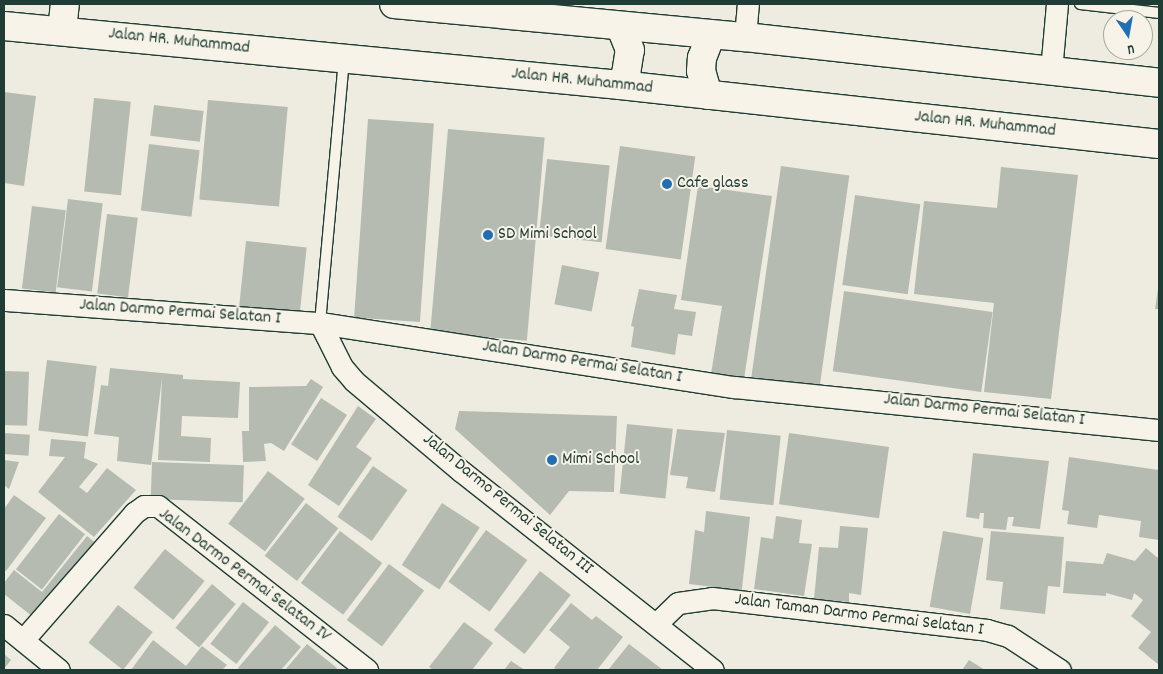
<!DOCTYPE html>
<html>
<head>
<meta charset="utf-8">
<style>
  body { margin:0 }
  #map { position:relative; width:1163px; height:674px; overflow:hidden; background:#eeece1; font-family:Dekko,sans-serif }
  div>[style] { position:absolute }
  .building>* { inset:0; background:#b5bbb0; transform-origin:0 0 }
  .roads { filter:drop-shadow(1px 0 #1f3d34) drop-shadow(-1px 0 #1f3d34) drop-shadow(0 1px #1f3d34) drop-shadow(0 -1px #1f3d34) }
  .service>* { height:10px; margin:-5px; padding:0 5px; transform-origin:5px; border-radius:5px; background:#f7f3e8 }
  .minor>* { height:21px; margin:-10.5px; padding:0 10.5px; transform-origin:10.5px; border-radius:10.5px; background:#f7f3e8 }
  .primary>* { height:28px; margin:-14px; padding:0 14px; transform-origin:14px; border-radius:14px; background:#f7f3e8 }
  .dots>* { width:14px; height:14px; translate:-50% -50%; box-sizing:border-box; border:2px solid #f7f3e8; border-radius:50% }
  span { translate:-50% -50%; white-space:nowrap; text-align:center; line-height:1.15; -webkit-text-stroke:4px #f7f3e8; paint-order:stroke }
  .street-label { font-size:18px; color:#1f3d34 }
  .poi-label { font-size:18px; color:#1f3d34 }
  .left { translate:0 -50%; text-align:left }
  .frame { position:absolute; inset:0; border:5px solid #1f3d34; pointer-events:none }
  .north { position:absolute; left:1103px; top:10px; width:50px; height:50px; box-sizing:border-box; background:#f7f3e8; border:1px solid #a1aaa0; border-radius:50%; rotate:168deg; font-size:14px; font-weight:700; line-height:20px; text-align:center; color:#1f3d34 }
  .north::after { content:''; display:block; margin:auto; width:18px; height:22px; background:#1f6fb2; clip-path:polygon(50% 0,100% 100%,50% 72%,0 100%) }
</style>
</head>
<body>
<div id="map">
  <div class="building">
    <div style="clip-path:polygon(4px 92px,36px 96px,24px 186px,4px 183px)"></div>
    <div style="left:94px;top:98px;width:37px;height:94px;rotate:6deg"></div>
    <div style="left:208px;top:100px;width:80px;height:100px;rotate:5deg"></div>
    <div style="left:154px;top:105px;width:50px;height:31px;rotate:7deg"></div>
    <div style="left:368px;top:119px;width:66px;height:199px;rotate:4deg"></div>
    <div style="left:448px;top:129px;width:97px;height:204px;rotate:5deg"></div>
    <div style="left:149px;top:144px;width:51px;height:67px;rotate:7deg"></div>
    <div style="left:620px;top:146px;width:76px;height:104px;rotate:8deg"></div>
    <div style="left:547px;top:159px;width:63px;height:77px;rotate:6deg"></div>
    <div style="left:781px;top:166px;width:69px;height:213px;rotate:8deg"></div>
    <div style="clip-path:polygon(1001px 167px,1078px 175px,1051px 399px,984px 392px,994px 303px,914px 294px,924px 201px,997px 208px)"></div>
    <div style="clip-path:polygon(698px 186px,772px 196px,744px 379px,711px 374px,722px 306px,681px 300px)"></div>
    <div style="left:855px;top:195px;width:66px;height:91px;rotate:8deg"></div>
    <div style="left:68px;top:199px;width:35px;height:89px;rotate:7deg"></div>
    <div style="left:32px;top:206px;width:34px;height:83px;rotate:7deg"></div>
    <div style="left:107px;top:214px;width:31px;height:80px;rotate:7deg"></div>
    <div style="left:246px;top:241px;width:61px;height:67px;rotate:6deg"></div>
    <div style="left:562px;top:265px;width:38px;height:40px;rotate:11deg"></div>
    <div style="clip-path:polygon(639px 289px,677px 295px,674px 309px,696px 312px,692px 336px,678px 334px,675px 355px,631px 347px,634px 327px,631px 326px)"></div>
    <div style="clip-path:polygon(1158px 289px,1159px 290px,1159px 309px,1155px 309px)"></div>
    <div style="left:844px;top:291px;width:150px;height:81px;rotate:8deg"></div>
    <div style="left:47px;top:360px;width:50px;height:71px;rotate:7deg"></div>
    <div style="clip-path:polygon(110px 368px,183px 375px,183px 379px,240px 382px,238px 418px,182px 416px,181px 436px,211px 438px,210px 462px,158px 460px,162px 378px,151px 465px,117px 461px,119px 437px,94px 434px,101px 385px,108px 386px)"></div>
    <div style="left:4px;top:371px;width:25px;height:54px;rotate:2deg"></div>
    <div style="clip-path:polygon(311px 379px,323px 387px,284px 451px,271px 443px,264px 444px,266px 461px,243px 462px,242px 431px,249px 431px,249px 387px,306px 386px)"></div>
    <div style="left:321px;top:398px;width:31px;height:55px;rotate:33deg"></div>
    <div style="clip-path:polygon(358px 406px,376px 419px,356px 447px,372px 458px,339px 506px,308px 485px)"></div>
    <div style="clip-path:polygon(459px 411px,617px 416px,614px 492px,569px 491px,550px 515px,455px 429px)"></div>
    <div style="left:627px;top:424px;width:46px;height:70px;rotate:6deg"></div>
    <div style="clip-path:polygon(677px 429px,725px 433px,715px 492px,686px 488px,688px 477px,670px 475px)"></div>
    <div style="left:727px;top:430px;width:54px;height:70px;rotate:6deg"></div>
    <div style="left:4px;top:433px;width:26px;height:21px;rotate:4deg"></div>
    <div style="left:789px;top:433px;width:101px;height:72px;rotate:8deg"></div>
    <div style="clip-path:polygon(51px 439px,86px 442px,84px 458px,98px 464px,79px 487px,87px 493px,107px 468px,136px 490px,94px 537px,38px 492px,65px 457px,49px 456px)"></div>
    <div style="clip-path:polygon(973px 453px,1049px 461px,1040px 529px,1012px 526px,1014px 517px,1008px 517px,1006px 530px,983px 528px,984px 513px,980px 513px,979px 519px,966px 517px)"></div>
    <div style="clip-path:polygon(1069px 457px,1159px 470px,1159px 540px,1139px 537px,1141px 521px,1099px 515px,1097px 528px,1067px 524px,1069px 511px,1062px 510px)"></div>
    <div style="clip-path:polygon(4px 460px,19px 462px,9px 489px,4px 485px)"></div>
    <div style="left:152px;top:462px;width:92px;height:37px;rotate:2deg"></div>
    <div style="left:373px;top:466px;width:42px;height:62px;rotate:35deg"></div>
    <div style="left:268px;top:471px;width:46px;height:66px;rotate:37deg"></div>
    <div style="clip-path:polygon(14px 495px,46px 518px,6px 571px,4px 569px,4px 509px)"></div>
    <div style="left:306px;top:503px;width:41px;height:67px;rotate:38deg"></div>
    <div style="left:442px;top:503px;width:45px;height:74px;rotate:33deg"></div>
    <div style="clip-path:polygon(706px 511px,750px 517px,741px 597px,713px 594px,713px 587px,689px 584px,695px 530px,704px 532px)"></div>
    <div style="left:59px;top:514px;width:33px;height:70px;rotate:38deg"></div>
    <div style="clip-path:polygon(776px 516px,802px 520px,799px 543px,812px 544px,804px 596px,754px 589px,761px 537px,773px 539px)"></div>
    <div style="clip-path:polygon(840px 526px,868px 528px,861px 595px,849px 593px,849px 602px,814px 599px,819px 547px,838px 548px)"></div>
    <div style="left:486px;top:530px;width:51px;height:64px;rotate:36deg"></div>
    <div style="left:340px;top:531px;width:53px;height:65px;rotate:37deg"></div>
    <div style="left:943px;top:531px;width:41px;height:77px;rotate:10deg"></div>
    <div style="clip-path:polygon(991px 531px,1064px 537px,1060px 587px,1048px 586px,1045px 614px,1000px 609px,1003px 582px,986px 580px)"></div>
    <div style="clip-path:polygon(87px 536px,98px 545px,33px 617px,4px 594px,4px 583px,14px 570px,42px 592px)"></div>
    <div style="clip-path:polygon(1146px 548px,1159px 559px,1159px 665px,1138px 648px,1151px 632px,1131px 616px,1143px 600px,1134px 593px,1132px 600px,1106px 593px,1106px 596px,1063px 593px,1066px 561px,1103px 564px,1107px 553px,1135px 561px)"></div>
    <div style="left:165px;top:549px;width:51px;height:50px;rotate:39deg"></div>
    <div style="left:389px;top:564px;width:44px;height:70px;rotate:37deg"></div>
    <div style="left:540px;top:571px;width:39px;height:75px;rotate:38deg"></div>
    <div style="left:212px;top:584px;width:31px;height:57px;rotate:40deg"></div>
    <div style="left:243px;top:602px;width:33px;height:53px;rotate:38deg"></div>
    <div style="clip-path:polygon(571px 603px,592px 620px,596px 616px,623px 637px,597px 670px,557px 670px,554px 668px,570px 647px,549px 630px)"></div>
    <div style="left:118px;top:605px;width:44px;height:48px;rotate:38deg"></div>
    <div style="clip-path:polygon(464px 622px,493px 643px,472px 670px,433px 670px,429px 667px)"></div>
    <div style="clip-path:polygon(275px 625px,301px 647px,281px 670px,240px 670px,238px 668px)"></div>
    <div style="clip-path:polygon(153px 640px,186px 666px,202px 646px,227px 665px,222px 670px,131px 670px)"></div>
    <div style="clip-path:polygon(307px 644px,337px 668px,336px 670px,285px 670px)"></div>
    <div style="clip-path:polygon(629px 644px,663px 670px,608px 670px)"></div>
    <div style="clip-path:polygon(4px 654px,11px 660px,4px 669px)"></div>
    <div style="clip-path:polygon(969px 660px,985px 670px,962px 670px)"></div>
    <div style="clip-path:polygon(511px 661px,525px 670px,504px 670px)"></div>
  </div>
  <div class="roads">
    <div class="service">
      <div style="left:1080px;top:4px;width:80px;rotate:6.5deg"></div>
      <div style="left:320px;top:323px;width:265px;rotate:-84.8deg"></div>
    </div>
    <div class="minor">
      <div style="left:745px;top:37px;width:33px;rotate:-85deg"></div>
      <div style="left:1051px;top:71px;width:67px;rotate:-84.9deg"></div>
      <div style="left:4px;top:300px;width:317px;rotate:4.2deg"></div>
      <div style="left:320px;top:323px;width:420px;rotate:8.8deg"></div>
      <div style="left:735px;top:387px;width:426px;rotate:5.8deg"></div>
      <div style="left:320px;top:323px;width:49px;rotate:63.4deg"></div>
      <div style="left:342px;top:367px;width:18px;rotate:49deg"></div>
      <div style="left:354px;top:381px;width:140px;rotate:40.1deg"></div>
      <div style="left:461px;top:471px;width:321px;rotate:38.3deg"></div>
      <div style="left:656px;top:624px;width:30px;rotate:-44deg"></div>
      <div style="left:678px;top:603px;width:34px;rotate:-8deg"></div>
      <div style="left:712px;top:598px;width:277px;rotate:6.6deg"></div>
      <div style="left:987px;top:630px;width:22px;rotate:16deg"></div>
      <div style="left:1008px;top:636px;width:62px;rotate:33.2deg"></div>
      <div style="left:4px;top:625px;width:71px;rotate:39.3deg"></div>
      <div style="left:23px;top:640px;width:169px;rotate:-48.8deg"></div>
      <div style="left:134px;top:513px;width:12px;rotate:-35deg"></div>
      <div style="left:144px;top:506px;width:14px"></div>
      <div style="left:158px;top:506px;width:266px;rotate:38.1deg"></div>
    </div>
    <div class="primary">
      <div style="left:394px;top:4px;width:353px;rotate:5.4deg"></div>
      <div style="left:745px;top:37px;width:417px;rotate:6.3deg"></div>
      <div style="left:4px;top:26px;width:619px;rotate:5.47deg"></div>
      <div style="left:620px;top:85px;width:542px;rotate:6.25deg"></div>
      <div style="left:62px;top:31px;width:27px;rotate:-84deg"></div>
      <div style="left:620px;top:85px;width:13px;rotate:-61deg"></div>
      <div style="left:626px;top:74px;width:24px;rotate:-81deg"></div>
      <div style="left:630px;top:50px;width:24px;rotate:-112deg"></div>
      <div style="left:708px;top:95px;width:25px;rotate:-106deg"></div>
      <div style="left:701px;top:71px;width:13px;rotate:-86deg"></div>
      <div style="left:702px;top:58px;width:25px;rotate:-69deg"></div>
    </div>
  </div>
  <div class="dots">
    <div style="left:667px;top:184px;background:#1f6fb2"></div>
    <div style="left:488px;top:235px;background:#1f6fb2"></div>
    <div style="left:552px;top:460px;background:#1f6fb2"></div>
  </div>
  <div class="street-label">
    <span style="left:179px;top:42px;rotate:6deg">Jalan HR. Muhammad</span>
    <span style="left:582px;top:82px;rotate:6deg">Jalan HR. Muhammad</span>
    <span style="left:985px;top:125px;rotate:6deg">Jalan HR. Muhammad</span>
    <span style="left:180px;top:313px;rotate:4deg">Jalan Darmo Permai Selatan I</span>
    <span style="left:582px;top:363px;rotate:9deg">Jalan Darmo Permai Selatan I</span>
    <span style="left:984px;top:411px;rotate:6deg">Jalan Darmo Permai Selatan I</span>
    <span style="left:507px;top:505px;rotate:39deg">Jalan Darmo Permai Selatan III</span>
    <span style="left:244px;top:576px;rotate:37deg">Jalan Darmo Permai Selatan IV</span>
    <span style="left:859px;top:616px;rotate:7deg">Jalan Taman Darmo Permai Selatan I</span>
  </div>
  <div class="poi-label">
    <span class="left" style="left:677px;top:184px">Cafe glass</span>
    <span class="left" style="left:498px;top:235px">SD Mimi School</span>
    <span class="left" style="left:562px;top:460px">Mimi School</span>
  </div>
  <div class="frame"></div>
  <div class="north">U</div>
</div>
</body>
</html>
